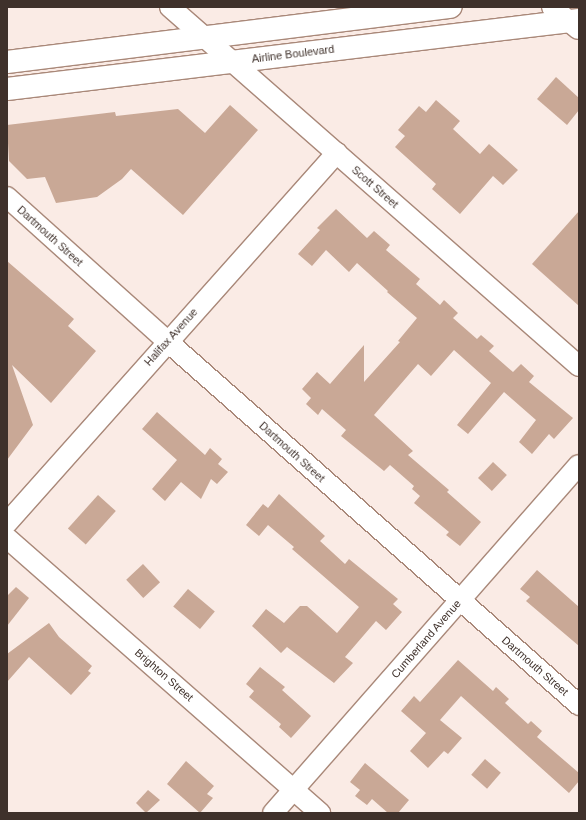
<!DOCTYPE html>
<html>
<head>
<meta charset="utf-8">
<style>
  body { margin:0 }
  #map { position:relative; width:586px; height:820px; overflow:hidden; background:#faebe5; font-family:Helvetica,sans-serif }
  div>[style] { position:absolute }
  .building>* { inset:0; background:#c9a896; transform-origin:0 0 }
  .roads { filter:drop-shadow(1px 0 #a98879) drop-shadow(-1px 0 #a98879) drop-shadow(0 1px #a98879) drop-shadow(0 -1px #a98879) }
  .minor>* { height:20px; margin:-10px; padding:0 10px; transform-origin:10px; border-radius:10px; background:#fff }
  .major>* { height:22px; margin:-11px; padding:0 11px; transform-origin:11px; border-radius:11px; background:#fff }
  span { translate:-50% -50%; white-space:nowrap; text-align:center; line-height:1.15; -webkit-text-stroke:4px #fff; paint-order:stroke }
  .street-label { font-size:11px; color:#3f312b }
  .frame { position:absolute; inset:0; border:8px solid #3f312b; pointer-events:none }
</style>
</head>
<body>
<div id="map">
  <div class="building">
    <div style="clip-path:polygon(556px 77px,579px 98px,579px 110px,567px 125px,537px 99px)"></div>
    <div style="clip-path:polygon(436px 100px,460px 121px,453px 129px,480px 154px,489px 144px,518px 170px,503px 185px,493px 176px,460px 214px,432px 189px,436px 184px,395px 147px,405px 136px,398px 130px,419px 106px,426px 112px)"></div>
    <div style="clip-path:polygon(230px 105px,258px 130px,183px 215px,131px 169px,122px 179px,97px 197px,56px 203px,45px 177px,27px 179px,9px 161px,7px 125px,115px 112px,116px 116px,178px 109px,205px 133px)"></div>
    <div style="clip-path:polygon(336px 209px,367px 238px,374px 231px,390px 245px,386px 250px,420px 279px,416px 284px,440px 305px,444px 300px,458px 313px,453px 318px,477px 339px,481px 335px,494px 346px,489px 351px,513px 372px,521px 364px,534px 376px,529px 382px,573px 418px,554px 439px,549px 434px,532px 454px,519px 442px,536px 420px,504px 392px,468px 434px,457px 425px,491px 383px,454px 350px,431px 376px,418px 364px,374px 415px,413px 451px,408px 455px,449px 490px,447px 492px,481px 522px,460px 546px,446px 535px,449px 532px,414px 503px,420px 496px,412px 489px,414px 486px,390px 465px,384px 471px,341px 436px,346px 430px,322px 409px,318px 415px,306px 404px,311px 398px,302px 389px,317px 372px,330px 384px,364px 345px,364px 382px,400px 342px,398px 341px,417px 318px,387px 292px,388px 291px,357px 263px,349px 272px,326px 250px,312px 266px,298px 254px,320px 230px,317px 228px)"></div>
    <div style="clip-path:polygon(579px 211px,579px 306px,532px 264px)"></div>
    <div style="clip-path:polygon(7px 261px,74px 319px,68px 326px,96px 351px,51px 403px,12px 365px,33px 425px,7px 460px)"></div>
    <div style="clip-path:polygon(157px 412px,205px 455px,210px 448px,222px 459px,218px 464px,228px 472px,217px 484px,211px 479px,201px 499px,181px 482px,165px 501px,152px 489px,177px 460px,142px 429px)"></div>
    <div style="left:493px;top:462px;width:19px;height:22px;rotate:43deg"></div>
    <div style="clip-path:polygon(279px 494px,325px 536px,320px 541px,345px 564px,349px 559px,398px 599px,393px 604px,402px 612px,386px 630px,376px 621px,345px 657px,353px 663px,334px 683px,287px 647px,281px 653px,252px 626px,266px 609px,284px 623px,300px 606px,307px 606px,337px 633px,359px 607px,292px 549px,294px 547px,268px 525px,259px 536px,246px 525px,263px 504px,268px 508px)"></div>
    <div style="left:98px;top:495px;width:24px;height:45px;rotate:42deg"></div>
    <div style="left:143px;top:564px;width:25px;height:23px;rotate:47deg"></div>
    <div style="clip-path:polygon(537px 570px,579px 607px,579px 646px,526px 601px,530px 597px,520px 589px)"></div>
    <div style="clip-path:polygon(16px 587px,29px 598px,7px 626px,7px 596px)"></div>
    <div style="left:188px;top:589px;width:35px;height:23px;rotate:40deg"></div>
    <div style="clip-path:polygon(49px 623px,59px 637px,92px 666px,88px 671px,91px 673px,71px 695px,29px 657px,7px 682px,7px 654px)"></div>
    <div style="clip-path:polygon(458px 660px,493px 691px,496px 687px,509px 699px,505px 703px,528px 724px,531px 721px,542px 731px,537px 737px,579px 773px,579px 781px,569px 793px,461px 696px,440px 720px,462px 738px,448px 754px,444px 751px,428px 768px,410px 751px,426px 733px,401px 711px,414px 696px,420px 702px)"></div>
    <div style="clip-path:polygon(260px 667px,285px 687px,282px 690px,311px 716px,291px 738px,279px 727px,281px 724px,249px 697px,254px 691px,246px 684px)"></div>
    <div style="left:485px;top:759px;width:21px;height:21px;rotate:41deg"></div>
    <div style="clip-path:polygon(186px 761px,214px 786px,207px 794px,213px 798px,200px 813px,167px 784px)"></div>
    <div style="clip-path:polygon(365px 763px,409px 800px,398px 813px,388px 813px,372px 799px,367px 805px,355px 796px,360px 790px,350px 782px)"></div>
    <div style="clip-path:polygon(148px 790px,160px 800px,146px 813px,136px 803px)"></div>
  </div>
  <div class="roads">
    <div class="minor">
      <div style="left:170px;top:7px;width:544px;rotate:41.28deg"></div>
      <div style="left:552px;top:7px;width:34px;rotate:40deg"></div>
      <div style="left:7px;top:197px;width:215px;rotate:42deg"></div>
      <div style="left:167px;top:341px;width:550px;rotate:41.46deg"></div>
      <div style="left:7px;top:523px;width:496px;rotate:-48.3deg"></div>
      <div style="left:7px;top:538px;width:417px;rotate:41.3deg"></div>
      <div style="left:273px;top:813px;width:463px;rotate:-48.7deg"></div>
    </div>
    <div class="major">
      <div style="left:7px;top:62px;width:447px;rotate:-7.1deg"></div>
      <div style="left:7px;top:89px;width:576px;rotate:-6.88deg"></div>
    </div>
  </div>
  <div class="street-label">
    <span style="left:293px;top:54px;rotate:-7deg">Airline Boulevard</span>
    <span style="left:375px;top:187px;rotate:41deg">Scott Street</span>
    <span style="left:50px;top:236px;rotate:42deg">Dartmouth Street</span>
    <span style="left:171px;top:337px;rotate:-48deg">Halifax Avenue</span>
    <span style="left:292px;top:452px;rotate:42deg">Dartmouth Street</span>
    <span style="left:426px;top:639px;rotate:-49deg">Cumberland Avenue</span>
    <span style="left:535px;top:666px;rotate:41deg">Dartmouth Street</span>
    <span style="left:164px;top:675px;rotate:41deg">Brighton Street</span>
  </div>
  <div class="frame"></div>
</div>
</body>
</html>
